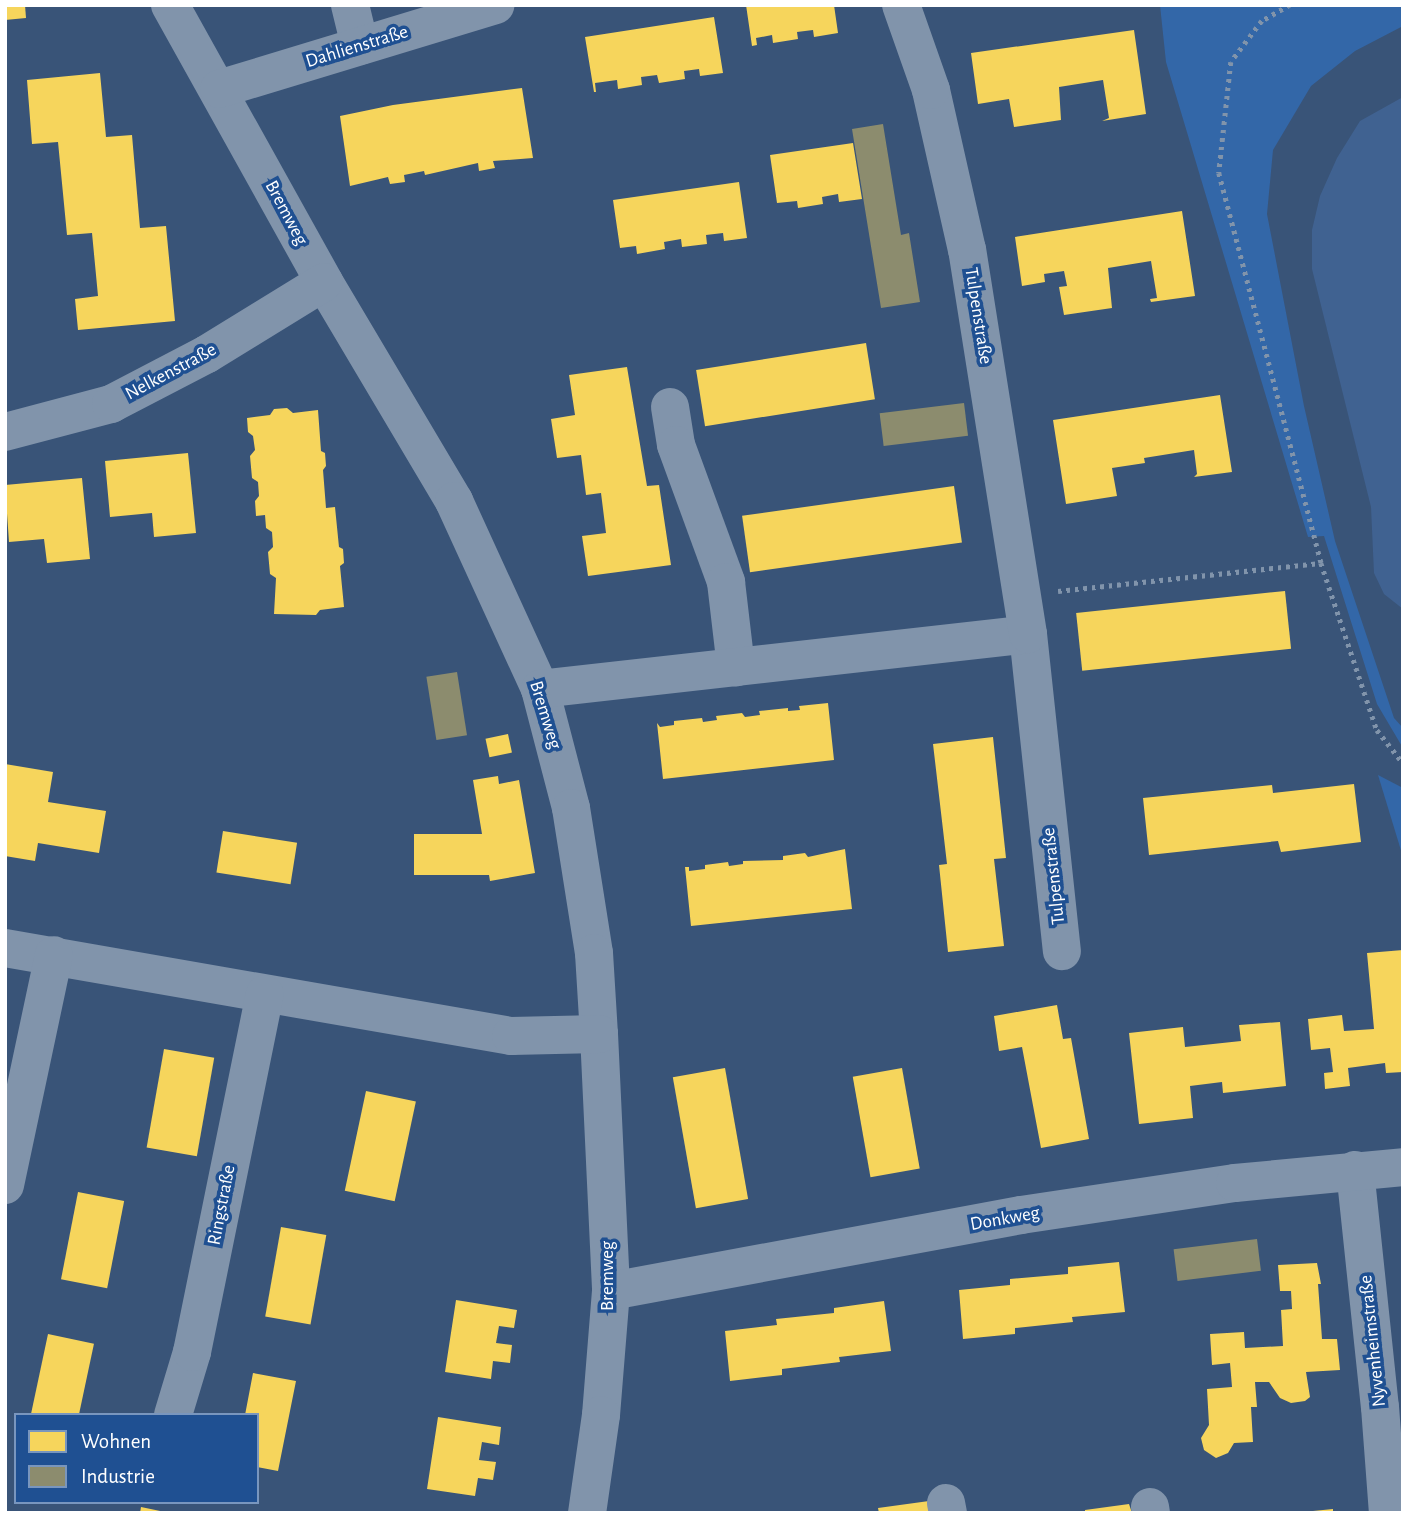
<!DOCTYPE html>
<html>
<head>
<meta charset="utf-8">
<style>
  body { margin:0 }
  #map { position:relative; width:1408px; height:1518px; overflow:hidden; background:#395478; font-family:"Alegreya Sans",sans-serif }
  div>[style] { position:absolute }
  .green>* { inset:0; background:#3367a8 }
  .water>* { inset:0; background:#406291 }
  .homes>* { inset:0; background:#f6d55c; transform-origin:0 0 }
  .industry>* { inset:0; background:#8c8c6e; transform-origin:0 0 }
  .path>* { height:4.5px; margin-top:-2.25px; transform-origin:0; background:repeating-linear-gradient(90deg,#8194ab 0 3.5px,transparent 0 8.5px) }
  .minor>* { height:38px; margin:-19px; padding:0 19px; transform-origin:19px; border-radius:19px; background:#8194ab }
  span { translate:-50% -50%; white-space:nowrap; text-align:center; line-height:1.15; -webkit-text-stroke:7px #1f5092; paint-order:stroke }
  .street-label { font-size:19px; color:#fff }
  .frame { position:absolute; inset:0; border:7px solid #fff; pointer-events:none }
  .legend { position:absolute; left:14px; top:1413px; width:245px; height:91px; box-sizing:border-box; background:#1f5092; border:2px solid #7996be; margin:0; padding:9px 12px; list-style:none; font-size:21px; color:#fff }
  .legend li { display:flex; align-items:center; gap:14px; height:35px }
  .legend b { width:35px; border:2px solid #7996be }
</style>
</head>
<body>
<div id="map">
  <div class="green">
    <div style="clip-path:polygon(1160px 5px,1403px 5px,1403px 26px,1355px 51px,1311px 86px,1273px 150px,1267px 214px,1304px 406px,1335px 541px,1394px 718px,1403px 728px,1403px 748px,1377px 704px,1324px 536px,1308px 537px,1166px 62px)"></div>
    <div style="clip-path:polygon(1378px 775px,1403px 788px,1403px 857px)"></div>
  </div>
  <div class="water">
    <div style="clip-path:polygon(1403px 97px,1403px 609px,1384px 594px,1374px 573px,1371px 507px,1312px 269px,1312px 230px,1320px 196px,1337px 158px,1360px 121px)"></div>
  </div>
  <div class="homes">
    <div style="clip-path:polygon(5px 5px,25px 5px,26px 18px,5px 20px)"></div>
    <div style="clip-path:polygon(746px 5px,834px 5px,838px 33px,814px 37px,813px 30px,797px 32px,798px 39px,773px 43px,772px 35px,756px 38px,757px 45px,752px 46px)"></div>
    <div style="clip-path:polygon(714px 17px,723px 73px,700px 76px,699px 69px,684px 71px,685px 79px,659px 83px,657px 75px,641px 77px,642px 85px,618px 89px,617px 80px,595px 83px,596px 92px,594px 92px,585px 37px)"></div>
    <div style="clip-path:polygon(1134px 30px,1146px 114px,1102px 121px,1109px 118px,1103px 80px,1059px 87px,1061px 120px,1014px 127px,1009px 99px,978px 104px,971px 53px)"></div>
    <div style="clip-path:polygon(100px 73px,106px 137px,132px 135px,140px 228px,166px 226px,175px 321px,78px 330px,75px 299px,98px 296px,92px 233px,67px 235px,58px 142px,32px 144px,27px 80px)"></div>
    <div style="clip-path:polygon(522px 88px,533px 158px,493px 161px,495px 168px,479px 171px,478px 163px,425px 175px,424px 171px,404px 175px,405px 182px,390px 184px,388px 177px,350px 186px,340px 116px,393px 105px)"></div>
    <div style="clip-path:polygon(853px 143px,862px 199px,839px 202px,838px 194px,822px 197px,823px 204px,798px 208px,797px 201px,777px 203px,770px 155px)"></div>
    <div style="clip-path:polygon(739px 182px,747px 238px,724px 241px,723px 233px,706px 235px,707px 244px,682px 247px,681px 239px,664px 242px,665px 249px,637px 254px,636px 246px,620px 248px,613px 200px)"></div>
    <div style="clip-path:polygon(1182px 211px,1195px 296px,1151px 302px,1150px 299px,1157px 298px,1151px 261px,1108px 268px,1112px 308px,1064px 315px,1059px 287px,1067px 286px,1064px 271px,1044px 274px,1045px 282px,1022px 286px,1015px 237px)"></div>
    <div style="left:866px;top:343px;width:57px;height:172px;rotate:81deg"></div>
    <div style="clip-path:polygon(627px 367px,647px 486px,659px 485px,671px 565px,588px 576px,582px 536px,606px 533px,601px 493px,586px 495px,581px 455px,557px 458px,551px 419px,575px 415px,569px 375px)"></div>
    <div style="clip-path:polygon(1220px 395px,1232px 472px,1194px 477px,1197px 474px,1194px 450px,1144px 458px,1145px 463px,1112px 468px,1117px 496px,1066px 504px,1053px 420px)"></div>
    <div style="clip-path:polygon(287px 408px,293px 413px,318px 410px,321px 451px,325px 453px,326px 466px,323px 470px,326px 508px,335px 507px,339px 547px,343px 549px,344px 563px,340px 566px,344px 607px,320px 610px,316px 615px,274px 614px,276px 578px,270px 574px,268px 552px,273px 547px,272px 532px,266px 528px,265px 515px,256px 516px,255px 501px,259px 496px,258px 482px,252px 478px,250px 456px,255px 450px,253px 436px,248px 432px,247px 418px,270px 415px,274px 409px)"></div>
    <div style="clip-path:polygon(188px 453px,196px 533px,154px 537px,152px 513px,110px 517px,105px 461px)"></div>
    <div style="clip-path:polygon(82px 478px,90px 559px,47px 563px,44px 539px,9px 542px,5px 485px)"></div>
    <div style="left:954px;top:486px;width:57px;height:214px;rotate:82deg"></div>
    <div style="left:1285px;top:591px;width:58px;height:210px;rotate:84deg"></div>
    <div style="clip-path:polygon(828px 703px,834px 760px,663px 779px,657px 723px,660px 727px,674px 725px,674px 721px,702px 718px,703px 722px,717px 720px,716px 716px,742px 713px,745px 717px,760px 715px,759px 711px,788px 708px,788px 711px,800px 710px,799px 706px)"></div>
    <div style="left:508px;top:734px;width:19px;height:23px;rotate:78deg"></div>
    <div style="clip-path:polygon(993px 737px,1006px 858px,994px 859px,1004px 946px,948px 952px,939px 865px,947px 864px,933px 744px)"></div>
    <div style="clip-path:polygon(5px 764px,53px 772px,48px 802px,106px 811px,99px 853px,38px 843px,35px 861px,5px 856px)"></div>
    <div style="clip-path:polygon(498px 776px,499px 784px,519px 780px,535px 873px,490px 881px,489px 875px,414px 875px,414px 834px,482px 834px,473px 780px)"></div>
    <div style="clip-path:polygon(1354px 784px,1361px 842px,1281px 852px,1278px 841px,1149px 855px,1143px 798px,1272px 785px,1273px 793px)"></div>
    <div style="left:223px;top:831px;width:75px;height:42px;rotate:9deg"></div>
    <div style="clip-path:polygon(845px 849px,852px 909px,691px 926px,685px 867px,689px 867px,689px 871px,705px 869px,705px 865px,728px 862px,729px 866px,743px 864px,743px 861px,783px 860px,783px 856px,805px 853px,808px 857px)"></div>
    <div style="clip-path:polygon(1403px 950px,1403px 1072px,1386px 1073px,1385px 1063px,1348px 1068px,1350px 1086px,1325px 1089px,1324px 1073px,1333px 1072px,1330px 1048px,1311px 1050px,1308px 1019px,1342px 1015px,1344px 1031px,1374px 1029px,1367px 953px)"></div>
    <div style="clip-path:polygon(1057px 1005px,1063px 1039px,1071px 1038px,1089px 1139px,1041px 1148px,1022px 1047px,999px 1051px,994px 1016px)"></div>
    <div style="clip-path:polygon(1280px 1022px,1286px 1086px,1223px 1093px,1222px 1082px,1190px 1086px,1193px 1118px,1139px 1124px,1129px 1033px,1183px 1027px,1185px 1047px,1241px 1041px,1239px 1025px)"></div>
    <div style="left:164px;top:1049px;width:51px;height:100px;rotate:10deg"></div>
    <div style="left:725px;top:1068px;width:133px;height:53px;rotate:80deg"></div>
    <div style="left:902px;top:1068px;width:102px;height:50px;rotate:80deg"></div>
    <div style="left:366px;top:1091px;width:51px;height:102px;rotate:12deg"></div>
    <div style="left:78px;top:1192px;width:47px;height:89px;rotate:11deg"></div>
    <div style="left:281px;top:1227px;width:46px;height:91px;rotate:10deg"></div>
    <div style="clip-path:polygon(1119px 1262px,1125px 1312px,1072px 1317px,1073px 1322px,1015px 1328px,1015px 1334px,963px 1339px,959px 1290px,1010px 1285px,1010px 1279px,1068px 1274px,1068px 1267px)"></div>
    <div style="clip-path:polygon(1317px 1263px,1321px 1284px,1318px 1284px,1322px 1339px,1337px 1339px,1340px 1370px,1306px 1372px,1310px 1397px,1305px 1401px,1291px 1403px,1280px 1398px,1269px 1382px,1255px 1382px,1257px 1407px,1251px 1407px,1253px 1442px,1234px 1443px,1228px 1453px,1216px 1458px,1204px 1450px,1201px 1438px,1209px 1425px,1207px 1389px,1232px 1387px,1230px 1363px,1212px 1365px,1210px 1334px,1244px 1332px,1245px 1348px,1283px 1346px,1281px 1310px,1292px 1309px,1291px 1291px,1280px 1291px,1278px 1265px)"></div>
    <div style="clip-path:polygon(456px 1300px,517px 1310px,514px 1328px,499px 1326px,496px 1343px,512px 1345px,510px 1363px,493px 1361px,491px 1379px,445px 1372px)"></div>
    <div style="clip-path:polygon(884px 1301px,891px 1351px,839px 1357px,840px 1362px,782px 1369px,782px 1375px,730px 1381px,725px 1331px,777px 1325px,776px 1319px,834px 1313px,834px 1308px)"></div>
    <div style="left:48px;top:1334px;width:47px;height:83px;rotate:12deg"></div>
    <div style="clip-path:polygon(253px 1373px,296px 1381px,278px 1471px,257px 1467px,257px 1415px,245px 1415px)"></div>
    <div style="clip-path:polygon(438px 1417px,501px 1427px,499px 1445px,482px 1442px,479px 1460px,496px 1462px,493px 1480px,478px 1478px,475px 1496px,427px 1489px)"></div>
    <div style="clip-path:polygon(929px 1501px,931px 1513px,879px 1513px,878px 1508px)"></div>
    <div style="clip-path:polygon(1129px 1504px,1132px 1513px,1085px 1513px,1085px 1510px)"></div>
    <div style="clip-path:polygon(141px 1507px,165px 1512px,165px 1513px,140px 1513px)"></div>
    <div style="clip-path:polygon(1333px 1509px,1333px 1513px,1313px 1513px,1313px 1511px)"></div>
  </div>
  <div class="industry">
    <div style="clip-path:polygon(883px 124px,901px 235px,909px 233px,920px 302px,881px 308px,852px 129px)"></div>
    <div style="left:964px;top:403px;width:33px;height:85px;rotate:83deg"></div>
    <div style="left:457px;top:672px;width:64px;height:31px;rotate:81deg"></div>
    <div style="left:1257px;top:1239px;width:32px;height:84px;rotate:83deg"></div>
  </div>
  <div class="path">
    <div style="left:1290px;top:5px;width:32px;rotate:150deg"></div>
    <div style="left:1262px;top:21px;width:51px;rotate:127.1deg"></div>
    <div style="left:1231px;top:62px;width:112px;rotate:96.2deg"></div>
    <div style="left:1219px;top:173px;width:403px;rotate:75.3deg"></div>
    <div style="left:1058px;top:591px;width:264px;rotate:-6.1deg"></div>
    <div style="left:1321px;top:563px;width:176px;rotate:71.5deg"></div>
    <div style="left:1377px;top:730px;width:42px;rotate:51.8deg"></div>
  </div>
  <div class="minor">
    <div style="left:170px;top:5px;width:317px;rotate:60.9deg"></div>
    <div style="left:324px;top:282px;width:255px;rotate:59.3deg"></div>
    <div style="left:454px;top:501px;width:207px;rotate:65.4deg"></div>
    <div style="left:540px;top:689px;width:123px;rotate:75.4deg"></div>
    <div style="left:571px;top:808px;width:147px;rotate:81deg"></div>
    <div style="left:594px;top:953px;width:81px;rotate:86.5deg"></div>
    <div style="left:599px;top:1034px;width:257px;rotate:87.3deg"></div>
    <div style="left:611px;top:1291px;width:124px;rotate:94.6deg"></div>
    <div style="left:601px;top:1415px;width:99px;rotate:98.1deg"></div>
    <div style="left:350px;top:5px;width:42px;rotate:76.3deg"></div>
    <div style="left:219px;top:89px;width:289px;rotate:-16.9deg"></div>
    <div style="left:670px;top:407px;width:38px;rotate:81deg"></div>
    <div style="left:676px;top:445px;width:146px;rotate:69.9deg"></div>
    <div style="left:726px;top:582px;width:86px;rotate:83.3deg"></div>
    <div style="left:5px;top:432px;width:110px;rotate:-14.8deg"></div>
    <div style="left:111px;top:404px;width:108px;rotate:-27.5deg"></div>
    <div style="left:207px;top:354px;width:137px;rotate:-31.6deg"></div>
    <div style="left:1028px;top:634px;width:319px;rotate:83.9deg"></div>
    <div style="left:540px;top:689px;width:491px;rotate:-6.4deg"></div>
    <div style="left:1028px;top:634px;width:389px;rotate:-99deg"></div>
    <div style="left:967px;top:250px;width:164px;rotate:-102.7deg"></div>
    <div style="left:931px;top:90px;width:90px;rotate:-109.4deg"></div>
    <div style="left:5px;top:948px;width:514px;rotate:9.87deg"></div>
    <div style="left:511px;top:1036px;width:88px;rotate:-1.3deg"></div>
    <div style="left:1355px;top:1170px;width:238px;rotate:84deg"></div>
    <div style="left:1380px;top:1407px;width:106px;rotate:85.7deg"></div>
    <div style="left:5px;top:1185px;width:235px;rotate:-78deg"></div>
    <div style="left:611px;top:1291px;width:417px;rotate:-10.5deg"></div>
    <div style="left:1021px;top:1215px;width:216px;rotate:-8.5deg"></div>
    <div style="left:1235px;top:1183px;width:169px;rotate:-5.4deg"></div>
    <div style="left:173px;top:1415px;width:66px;rotate:-73.2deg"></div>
    <div style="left:192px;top:1352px;width:365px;rotate:-78.5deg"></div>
    <div style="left:946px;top:1503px;width:10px;rotate:79deg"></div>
    <div style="left:1150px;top:1507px;width:6px;rotate:81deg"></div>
  </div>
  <div class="street-label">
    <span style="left:357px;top:47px;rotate:-17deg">Dahlienstraße</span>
    <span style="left:286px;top:213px;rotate:62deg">Bremweg</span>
    <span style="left:978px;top:316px;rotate:81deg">Tulpenstraße</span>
    <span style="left:171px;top:372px;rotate:-28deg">Nelkenstraße</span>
    <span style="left:545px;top:715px;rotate:73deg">Bremweg</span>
    <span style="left:1054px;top:876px;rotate:-96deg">Tulpenstraße</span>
    <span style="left:222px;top:1205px;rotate:-79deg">Ringstraße</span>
    <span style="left:1005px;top:1219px;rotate:-10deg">Donkweg</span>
    <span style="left:608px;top:1276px;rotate:-90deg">Bremweg</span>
    <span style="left:1373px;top:1341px;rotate:-96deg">Nyvenheimstraße</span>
  </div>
  <div class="frame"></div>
  <ul class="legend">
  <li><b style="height:19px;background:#f6d55c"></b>Wohnen</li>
  <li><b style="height:19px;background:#8c8c6e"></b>Industrie</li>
  </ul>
</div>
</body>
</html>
